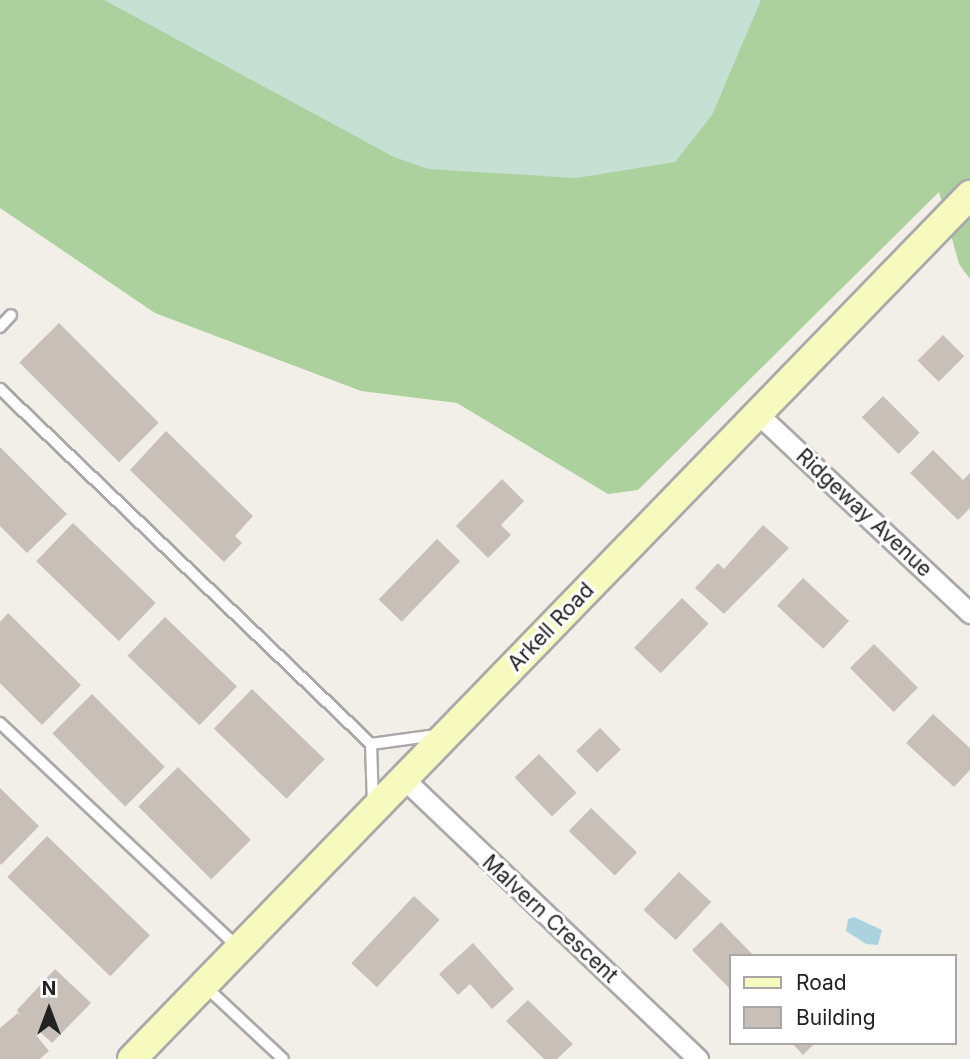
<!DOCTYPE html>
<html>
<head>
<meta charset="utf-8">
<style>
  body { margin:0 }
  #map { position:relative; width:970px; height:1059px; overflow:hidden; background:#f2efe9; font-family:Inter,sans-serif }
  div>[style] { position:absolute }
  .forest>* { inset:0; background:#add19e }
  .wetland>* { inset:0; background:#c6e0d4 }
  .water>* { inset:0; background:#aad3df }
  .building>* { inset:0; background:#c7bfb8; transform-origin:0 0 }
  .roads { filter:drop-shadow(2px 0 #a9a9a9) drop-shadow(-2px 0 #a9a9a9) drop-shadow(0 2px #a9a9a9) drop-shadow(0 -2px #a9a9a9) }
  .service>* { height:10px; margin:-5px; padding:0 5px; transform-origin:5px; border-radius:5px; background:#fff }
  .minor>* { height:19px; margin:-9.5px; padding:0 9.5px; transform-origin:9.5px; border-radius:9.5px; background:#fff }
  .secondary>* { height:28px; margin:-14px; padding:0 14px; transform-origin:14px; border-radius:14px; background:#f7fabf }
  span { translate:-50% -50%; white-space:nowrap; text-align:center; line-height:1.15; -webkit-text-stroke:6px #fff; paint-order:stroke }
  .street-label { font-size:21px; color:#222 }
  .legend { position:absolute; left:729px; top:954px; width:228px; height:91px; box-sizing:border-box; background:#fff; border:2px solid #a7a7a7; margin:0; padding:9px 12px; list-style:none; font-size:21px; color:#222 }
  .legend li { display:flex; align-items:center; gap:14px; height:35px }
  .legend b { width:35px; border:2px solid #a7a7a7 }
  .north { position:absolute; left:14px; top:975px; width:70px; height:70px; -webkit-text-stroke:5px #fff; paint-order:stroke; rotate:0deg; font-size:19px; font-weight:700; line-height:28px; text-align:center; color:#222 }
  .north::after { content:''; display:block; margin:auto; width:24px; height:32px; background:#222; clip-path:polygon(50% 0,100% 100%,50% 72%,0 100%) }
</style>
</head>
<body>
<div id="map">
  <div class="forest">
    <div style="clip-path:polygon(0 0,970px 0,970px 279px,959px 264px,939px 192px,638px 490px,608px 494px,457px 403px,361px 391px,155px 313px,0 208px)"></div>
  </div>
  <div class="wetland">
    <div style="clip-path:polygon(104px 0,761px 0,712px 115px,675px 162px,576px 178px,428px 169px,394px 157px)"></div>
  </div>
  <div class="water">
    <div style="clip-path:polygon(854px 917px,882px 930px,878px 945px,866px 944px,846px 931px,848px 919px)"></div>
  </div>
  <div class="building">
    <div style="left:59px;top:323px;width:141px;height:56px;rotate:45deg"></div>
    <div style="left:943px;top:335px;width:30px;height:36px;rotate:45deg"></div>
    <div style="left:883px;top:396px;width:52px;height:30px;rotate:45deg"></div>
    <div style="clip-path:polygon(166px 431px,253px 516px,235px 536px,242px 543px,224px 562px,130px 470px)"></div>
    <div style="clip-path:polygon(0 447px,67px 514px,27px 553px,0 526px)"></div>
    <div style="clip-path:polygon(933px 450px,963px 480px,970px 473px,970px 508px,958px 520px,910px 473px)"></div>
    <div style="clip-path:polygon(502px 479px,524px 501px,501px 525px,511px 535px,488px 558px,456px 526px)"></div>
    <div style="left:73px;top:523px;width:115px;height:53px;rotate:44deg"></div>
    <div style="clip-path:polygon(763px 525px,789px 548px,724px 614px,695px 588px,718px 563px,724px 569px)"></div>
    <div style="left:437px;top:539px;width:32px;height:84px;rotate:44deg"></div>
    <div style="left:803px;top:578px;width:63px;height:38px;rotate:43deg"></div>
    <div style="left:682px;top:598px;width:37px;height:69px;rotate:44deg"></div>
    <div style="clip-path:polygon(8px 613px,81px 685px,42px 725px,0 683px,0 622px)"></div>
    <div style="left:165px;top:617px;width:100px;height:54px;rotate:44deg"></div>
    <div style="left:874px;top:644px;width:62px;height:34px;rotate:45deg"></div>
    <div style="left:252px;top:689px;width:101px;height:55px;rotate:44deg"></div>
    <div style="left:92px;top:694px;width:103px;height:56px;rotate:45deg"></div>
    <div style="clip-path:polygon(933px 714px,970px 748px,970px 770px,954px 787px,906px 743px)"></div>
    <div style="left:600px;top:728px;width:30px;height:33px;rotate:46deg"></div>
    <div style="left:539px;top:754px;width:54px;height:34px;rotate:46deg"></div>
    <div style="left:178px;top:767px;width:103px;height:56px;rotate:45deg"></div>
    <div style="clip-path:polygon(0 788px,39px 826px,1px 865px,0 863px)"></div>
    <div style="left:591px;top:808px;width:64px;height:32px;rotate:44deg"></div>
    <div style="left:47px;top:836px;width:143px;height:57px;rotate:44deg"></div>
    <div style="left:679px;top:872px;width:44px;height:52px;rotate:43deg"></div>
    <div style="left:414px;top:896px;width:35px;height:92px;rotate:43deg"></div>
    <div style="clip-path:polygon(721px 922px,754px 956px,730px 956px,730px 989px,692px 950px)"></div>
    <div style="clip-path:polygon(473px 943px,514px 989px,492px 1009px,470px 984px,458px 995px,439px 974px)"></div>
    <div style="clip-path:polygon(55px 969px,91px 1003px,52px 1043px,39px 1031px,36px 1035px,49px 1051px,40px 1059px,0 1059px,0 1028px,18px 1013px,22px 1019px,17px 1010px)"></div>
    <div style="clip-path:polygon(528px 1000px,573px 1044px,557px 1059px,544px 1059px,506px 1021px)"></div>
    <div style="clip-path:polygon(792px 1043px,815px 1043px,803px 1055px)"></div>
  </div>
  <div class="roads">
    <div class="service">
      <div style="left:0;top:327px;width:16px;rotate:-47deg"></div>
      <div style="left:0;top:389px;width:513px;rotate:43.74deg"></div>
      <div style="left:371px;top:744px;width:60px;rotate:88.1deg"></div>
      <div style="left:0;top:723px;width:325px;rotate:43.3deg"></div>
      <div style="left:371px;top:744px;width:66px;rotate:-7.9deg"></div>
      <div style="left:206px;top:987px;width:105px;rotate:43.1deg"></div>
    </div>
    <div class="minor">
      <div style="left:758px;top:414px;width:291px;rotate:43.2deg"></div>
      <div style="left:404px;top:779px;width:406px;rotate:43.6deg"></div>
    </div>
    <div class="secondary">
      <div style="left:132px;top:1059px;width:1204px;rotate:-45.88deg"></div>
    </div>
  </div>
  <div class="street-label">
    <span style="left:864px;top:513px;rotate:43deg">Ridgeway Avenue</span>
    <span style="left:551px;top:627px;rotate:-46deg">Arkell Road</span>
    <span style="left:550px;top:919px;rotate:43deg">Malvern Crescent</span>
  </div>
  <ul class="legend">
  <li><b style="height:9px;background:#f7fabf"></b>Road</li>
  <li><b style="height:19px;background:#c7bfb8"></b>Building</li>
  </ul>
  <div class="north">N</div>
</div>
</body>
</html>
